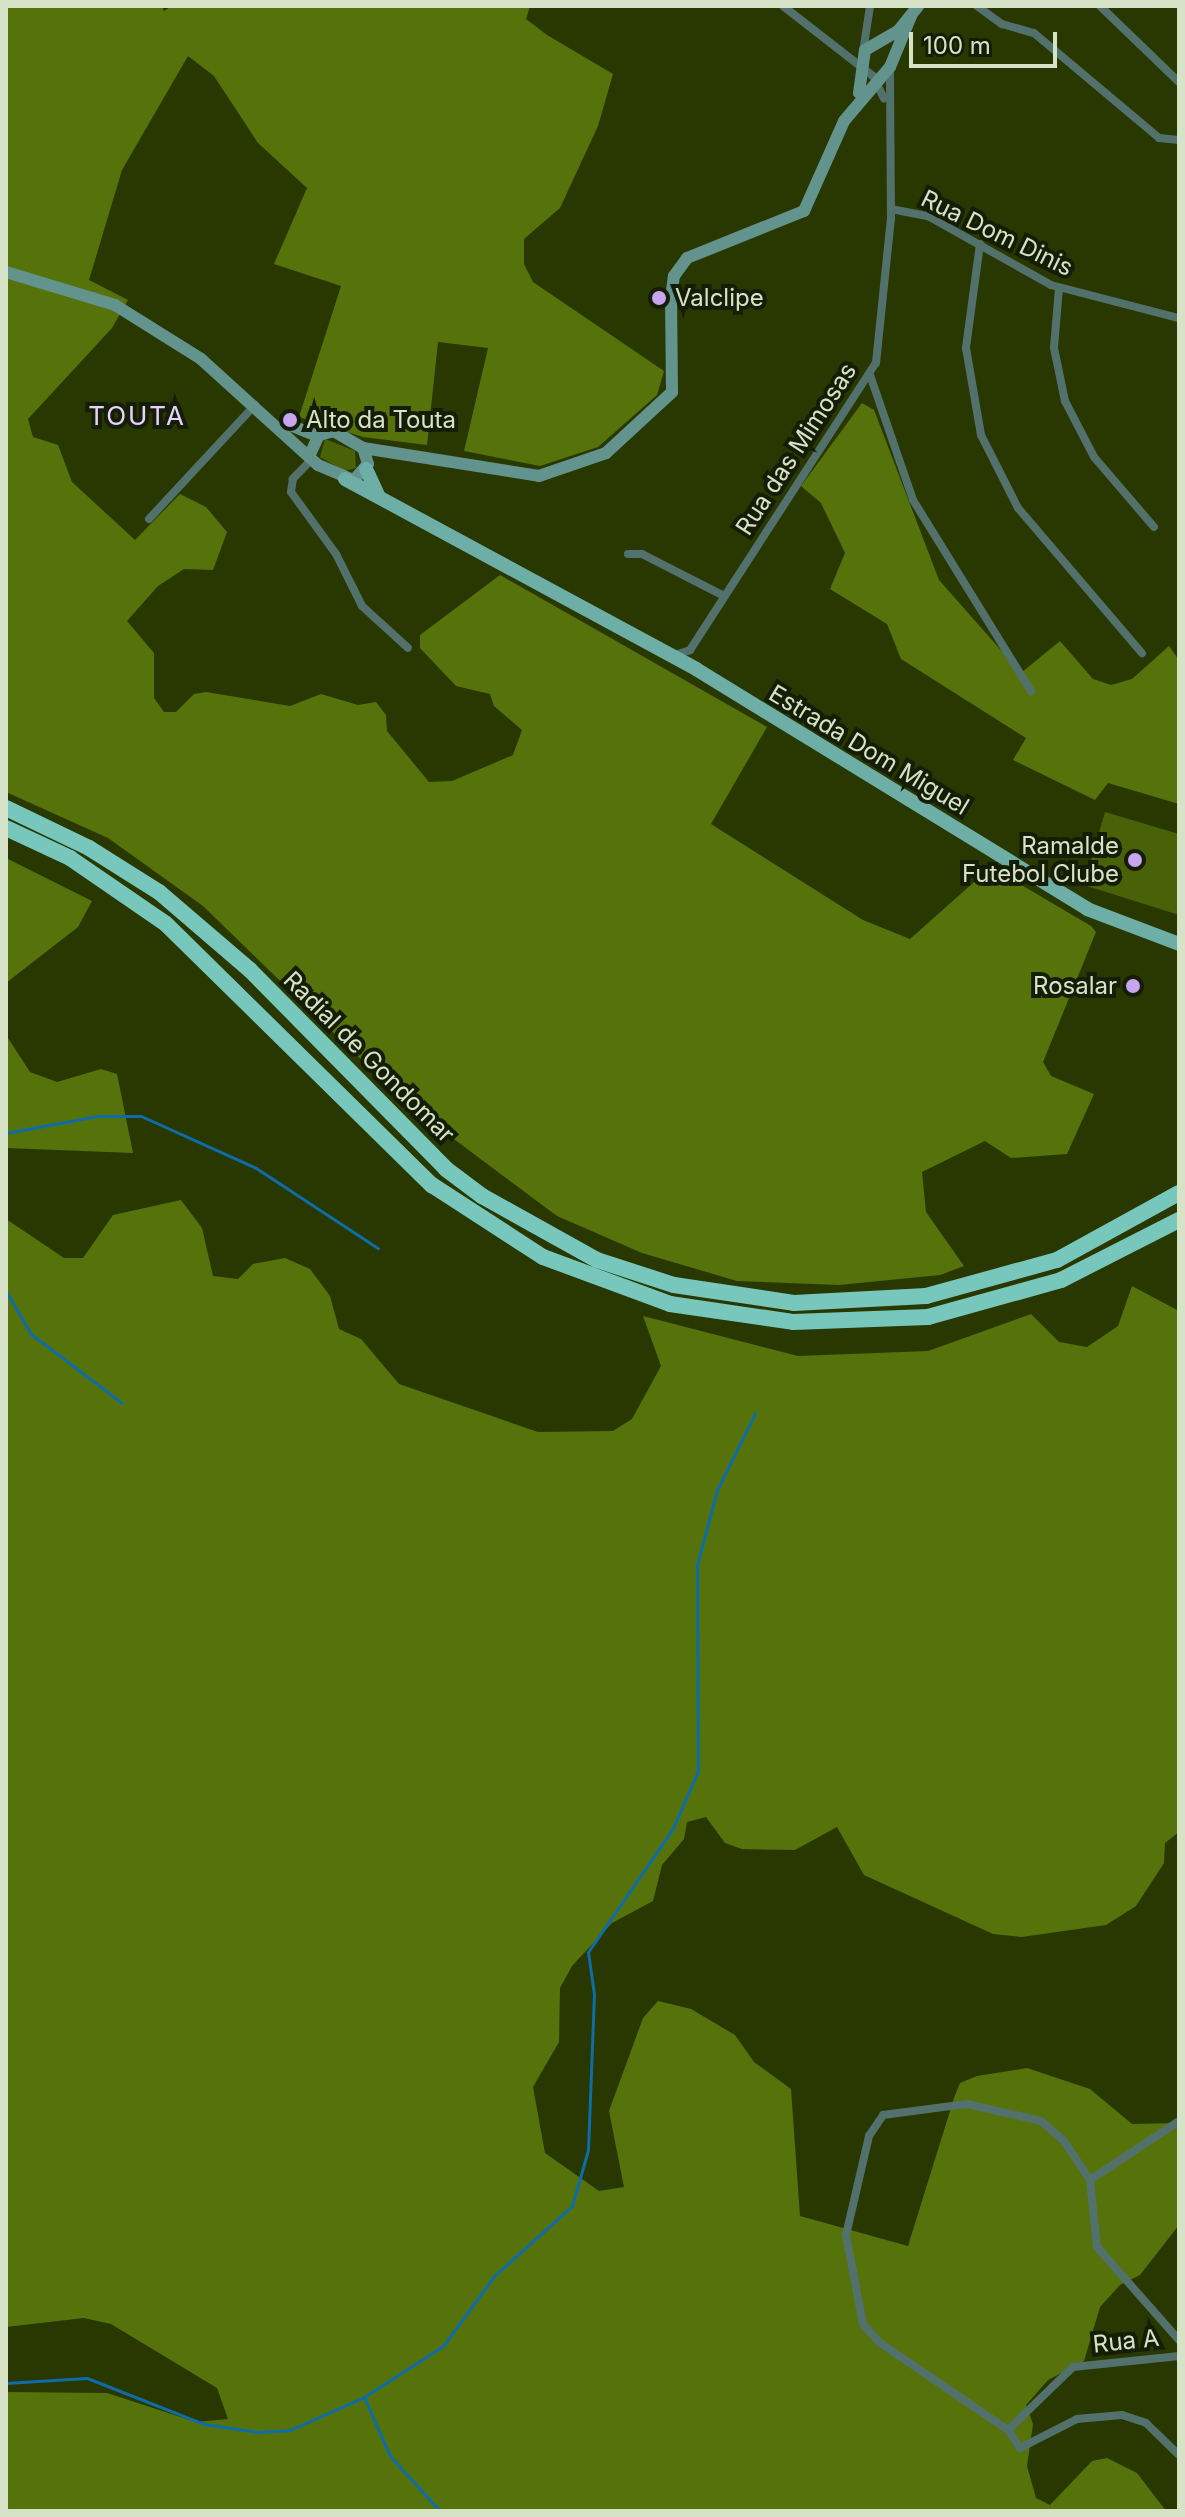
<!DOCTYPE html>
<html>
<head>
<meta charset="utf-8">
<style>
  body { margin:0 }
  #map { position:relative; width:1185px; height:2517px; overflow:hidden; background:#283800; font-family:Inter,sans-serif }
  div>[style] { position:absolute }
  .green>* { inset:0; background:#496207 }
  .forest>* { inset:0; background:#56720b }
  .stream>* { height:3px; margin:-1.5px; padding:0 1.5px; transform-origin:1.5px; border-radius:1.5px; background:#0e6ca9 }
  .street>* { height:8px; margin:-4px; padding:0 4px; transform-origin:4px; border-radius:4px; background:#52716c }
  .secondary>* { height:12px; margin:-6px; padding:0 6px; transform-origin:6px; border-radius:6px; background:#62948d }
  .primary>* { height:14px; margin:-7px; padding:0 7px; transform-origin:7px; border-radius:7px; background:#6dafa6 }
  .highway>* { height:16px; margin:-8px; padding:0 8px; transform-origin:8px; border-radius:8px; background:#77c7bd }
  .dots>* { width:22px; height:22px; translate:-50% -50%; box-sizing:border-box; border:4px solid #151d07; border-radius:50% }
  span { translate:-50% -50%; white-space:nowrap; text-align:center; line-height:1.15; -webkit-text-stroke:8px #151d07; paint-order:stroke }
  .street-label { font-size:24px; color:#d7e3c6 }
  .poi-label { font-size:24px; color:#d7e3c6 }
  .left { translate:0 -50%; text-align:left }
  .right { translate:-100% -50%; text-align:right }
  .neighbourhood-label { font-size:26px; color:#e6d3fd; letter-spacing:2px }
  .frame { position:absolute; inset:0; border:8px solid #d7e3c6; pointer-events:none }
  .scale { position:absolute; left:909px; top:32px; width:148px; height:36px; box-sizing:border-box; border:4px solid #d7e3c6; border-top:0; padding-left:10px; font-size:24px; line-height:28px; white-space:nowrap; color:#d7e3c6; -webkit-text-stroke:6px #151d07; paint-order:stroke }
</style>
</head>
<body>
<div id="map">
  <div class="green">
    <div style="clip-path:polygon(325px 439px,355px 451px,356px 468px,344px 471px,320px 457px)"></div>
    <div style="clip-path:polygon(1105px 812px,1179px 834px,1179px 915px,1084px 885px)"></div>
  </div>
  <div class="forest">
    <div style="clip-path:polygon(6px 6px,162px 6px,164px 11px,172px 6px,530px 6px,526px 19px,547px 35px,613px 74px,598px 126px,560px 208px,524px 239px,524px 264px,533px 282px,664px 371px,657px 395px,598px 447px,540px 466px,464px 451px,488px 348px,438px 342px,427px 445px,363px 437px,299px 417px,341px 286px,274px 264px,307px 188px,258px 143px,214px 76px,188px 56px,122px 170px,89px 280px,128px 300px,112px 328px,28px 419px,33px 437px,58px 445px,72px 482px,135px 540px,180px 494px,206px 507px,227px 532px,213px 570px,184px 569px,158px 586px,127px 621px,154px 653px,154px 698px,164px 712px,176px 712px,194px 694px,206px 692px,290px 706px,321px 694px,358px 705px,376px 702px,386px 715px,387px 731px,429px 782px,452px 781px,513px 755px,522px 730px,494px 706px,490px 694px,456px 686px,420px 648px,420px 635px,500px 575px,767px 727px,711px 824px,863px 920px,910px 939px,991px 867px,1091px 926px,1096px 932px,1043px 1062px,1051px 1076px,1094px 1094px,1067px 1154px,1011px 1158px,985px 1141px,922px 1172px,926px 1212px,964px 1266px,940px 1275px,839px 1285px,737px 1281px,642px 1253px,557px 1216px,407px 1104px,203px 906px,108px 838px,6px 792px)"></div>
    <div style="clip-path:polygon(862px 403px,874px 410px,939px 580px,1021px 673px,1060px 641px,1093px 679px,1111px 685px,1132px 679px,1169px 646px,1179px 660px,1179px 804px,1108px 783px,1095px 800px,1013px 760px,1026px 738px,901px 659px,887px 624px,830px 589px,845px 553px,821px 503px,801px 486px)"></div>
    <div style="clip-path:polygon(6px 858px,92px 901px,78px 927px,6px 983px)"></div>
    <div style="clip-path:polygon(6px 1035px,30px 1072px,57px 1082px,101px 1069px,117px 1074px,133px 1153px,6px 1148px)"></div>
    <div style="clip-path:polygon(181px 1200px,202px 1228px,213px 1276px,238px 1279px,253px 1264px,285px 1258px,310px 1269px,330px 1296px,339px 1329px,361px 1339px,399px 1384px,538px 1432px,613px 1431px,632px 1419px,661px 1366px,643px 1316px,798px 1356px,928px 1351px,1031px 1314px,1059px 1342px,1087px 1347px,1118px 1326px,1132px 1286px,1179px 1311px,1179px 1832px,1165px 1843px,1164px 1863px,1136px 1906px,1106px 1925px,1022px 1937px,993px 1934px,864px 1875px,837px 1827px,795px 1850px,742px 1849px,725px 1843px,706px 1817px,687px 1822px,684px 1839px,662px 1865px,653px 1901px,612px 1923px,572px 1966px,560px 1988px,559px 2042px,533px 2087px,545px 2153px,599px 2191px,624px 2187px,609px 2111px,643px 2018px,658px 2001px,691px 2009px,735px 2035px,754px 2062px,791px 2089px,800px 2216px,908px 2246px,955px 2095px,960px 2083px,977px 2076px,1027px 2068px,1090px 2089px,1132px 2124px,1179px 2123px,1179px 2225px,1140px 2275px,1120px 2285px,1100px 2307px,1084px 2361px,1048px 2380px,1026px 2405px,1033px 2424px,1027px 2466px,1036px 2498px,1050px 2505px,1092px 2461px,1107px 2458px,1137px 2473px,1166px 2511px,6px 2511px,6px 2392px,107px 2393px,196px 2422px,228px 2419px,217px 2388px,111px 2324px,84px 2318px,6px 2327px,6px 1219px,64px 1258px,83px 1258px,113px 1215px)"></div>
  </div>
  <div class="stream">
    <div style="left:6px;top:1133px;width:94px;rotate:-10.5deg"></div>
    <div style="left:98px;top:1116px;width:43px"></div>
    <div style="left:141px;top:1116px;width:126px;rotate:24.3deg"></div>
    <div style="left:256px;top:1168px;width:146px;rotate:33.3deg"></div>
    <div style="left:6px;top:1291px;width:50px;rotate:59.8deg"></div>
    <div style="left:31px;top:1334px;width:114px;rotate:37.2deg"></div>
    <div style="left:6px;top:2383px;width:81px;rotate:-3.5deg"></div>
    <div style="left:87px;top:2378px;width:126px;rotate:21.5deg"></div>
    <div style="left:204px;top:2424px;width:54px;rotate:8.6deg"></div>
    <div style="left:257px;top:2432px;width:33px;rotate:-3deg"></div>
    <div style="left:290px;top:2430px;width:81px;rotate:-24deg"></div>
    <div style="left:364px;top:2397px;width:64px;rotate:66.2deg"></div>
    <div style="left:390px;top:2456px;width:74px;rotate:47.7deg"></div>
    <div style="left:364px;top:2397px;width:94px;rotate:-32.8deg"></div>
    <div style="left:443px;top:2346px;width:87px;rotate:-53.9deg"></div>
    <div style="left:494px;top:2276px;width:105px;rotate:-41.9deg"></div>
    <div style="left:572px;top:2206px;width:58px;rotate:-74.1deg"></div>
    <div style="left:588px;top:2150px;width:156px;rotate:-87.8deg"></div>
    <div style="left:594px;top:1994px;width:42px;rotate:-98.1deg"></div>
    <div style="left:588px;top:1952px;width:148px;rotate:-55.5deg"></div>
    <div style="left:672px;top:1830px;width:64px;rotate:-66.2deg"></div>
    <div style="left:698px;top:1771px;width:206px;rotate:-90.3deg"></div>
    <div style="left:697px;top:1565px;width:78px;rotate:-75.1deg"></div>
    <div style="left:717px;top:1490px;width:86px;rotate:-63.7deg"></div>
  </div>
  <div class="street">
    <div style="left:783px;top:6px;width:114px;rotate:37.9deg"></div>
    <div style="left:873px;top:76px;width:25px;rotate:64deg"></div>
    <div style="left:977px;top:6px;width:31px;rotate:36deg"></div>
    <div style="left:1002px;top:24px;width:33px;rotate:16deg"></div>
    <div style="left:1034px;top:33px;width:163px;rotate:40deg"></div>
    <div style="left:1159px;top:138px;width:20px;rotate:6deg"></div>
    <div style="left:1100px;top:6px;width:110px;rotate:43.9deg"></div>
    <div style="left:863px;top:52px;width:47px;rotate:-81.3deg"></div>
    <div style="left:891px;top:209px;width:38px;rotate:11deg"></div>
    <div style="left:928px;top:216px;width:141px;rotate:29.3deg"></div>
    <div style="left:1051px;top:285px;width:132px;rotate:14.5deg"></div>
    <div style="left:980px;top:244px;width:105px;rotate:97.7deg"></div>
    <div style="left:966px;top:348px;width:88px;rotate:80.2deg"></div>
    <div style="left:981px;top:435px;width:82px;rotate:63.1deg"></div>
    <div style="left:1018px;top:508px;width:191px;rotate:49.5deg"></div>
    <div style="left:1059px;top:288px;width:60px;rotate:94.8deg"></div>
    <div style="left:1054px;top:348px;width:54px;rotate:78.3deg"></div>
    <div style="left:1065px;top:401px;width:63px;rotate:62.6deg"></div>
    <div style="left:1094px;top:457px;width:92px;rotate:49.4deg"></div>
    <div style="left:870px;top:375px;width:132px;rotate:71deg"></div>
    <div style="left:913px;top:500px;width:225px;rotate:58.3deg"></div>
    <div style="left:312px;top:459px;width:28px;rotate:134deg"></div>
    <div style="left:293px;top:479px;width:13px;rotate:99deg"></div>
    <div style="left:291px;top:492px;width:77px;rotate:54deg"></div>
    <div style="left:336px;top:554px;width:58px;rotate:63.4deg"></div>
    <div style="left:362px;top:606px;width:62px;rotate:42.4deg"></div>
    <div style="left:149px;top:519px;width:156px;rotate:-47.1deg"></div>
    <div style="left:628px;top:554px;width:14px"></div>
    <div style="left:642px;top:554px;width:92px;rotate:27.1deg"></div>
    <div style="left:672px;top:656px;width:19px;rotate:-18deg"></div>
    <div style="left:690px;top:650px;width:342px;rotate:-57.1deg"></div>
    <div style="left:876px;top:363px;width:145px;rotate:-84.1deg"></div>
    <div style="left:891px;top:219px;width:148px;rotate:-90.4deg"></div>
    <div style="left:1090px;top:2180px;width:107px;rotate:-33.5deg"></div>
    <div style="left:1008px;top:2430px;width:156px;rotate:-145.7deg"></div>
    <div style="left:879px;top:2342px;width:24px;rotate:-132deg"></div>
    <div style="left:863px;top:2324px;width:91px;rotate:-100.8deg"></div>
    <div style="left:846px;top:2235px;width:102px;rotate:-76.9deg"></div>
    <div style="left:869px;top:2136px;width:25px;rotate:-56deg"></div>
    <div style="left:883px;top:2115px;width:85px;rotate:-7.5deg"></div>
    <div style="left:967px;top:2104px;width:76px;rotate:12.9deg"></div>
    <div style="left:1041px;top:2121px;width:30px;rotate:41deg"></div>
    <div style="left:1064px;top:2141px;width:47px;rotate:56.3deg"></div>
    <div style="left:1090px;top:2180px;width:67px;rotate:84deg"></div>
    <div style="left:1097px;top:2247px;width:124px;rotate:48.6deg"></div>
    <div style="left:1008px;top:2430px;width:22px;rotate:56deg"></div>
    <div style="left:1020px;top:2448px;width:64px;rotate:-27deg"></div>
    <div style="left:1077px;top:2419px;width:45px;rotate:-5.1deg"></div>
    <div style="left:1122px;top:2415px;width:25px;rotate:18deg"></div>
    <div style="left:1146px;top:2423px;width:46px;rotate:44.1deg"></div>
    <div style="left:1008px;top:2430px;width:91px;rotate:-44.1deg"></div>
    <div style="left:1073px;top:2367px;width:107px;rotate:-5.9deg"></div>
  </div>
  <div class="secondary">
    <div style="left:859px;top:93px;width:43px;rotate:-82.1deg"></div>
    <div style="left:865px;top:50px;width:38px;rotate:-30deg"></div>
    <div style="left:898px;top:31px;width:32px;rotate:-51deg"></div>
    <div style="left:6px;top:272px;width:114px;rotate:16.8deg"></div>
    <div style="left:115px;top:305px;width:102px;rotate:32.1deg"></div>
    <div style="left:201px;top:359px;width:158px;rotate:42.2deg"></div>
    <div style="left:318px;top:465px;width:39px;rotate:23deg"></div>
    <div style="left:354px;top:480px;width:21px;rotate:-49deg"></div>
    <div style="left:368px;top:464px;width:17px;rotate:-107deg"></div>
    <div style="left:363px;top:448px;width:34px;rotate:-150deg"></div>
    <div style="left:334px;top:431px;width:16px;rotate:165deg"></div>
    <div style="left:319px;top:435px;width:21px;rotate:115deg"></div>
    <div style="left:285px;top:423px;width:35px;rotate:22deg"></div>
    <div style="left:363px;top:448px;width:178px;rotate:9deg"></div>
    <div style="left:539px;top:476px;width:71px;rotate:-18.9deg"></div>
    <div style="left:606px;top:453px;width:90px;rotate:-42.7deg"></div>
    <div style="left:672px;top:392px;width:93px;rotate:-90.6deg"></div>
    <div style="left:671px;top:299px;width:23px;rotate:-83deg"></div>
    <div style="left:674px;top:276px;width:22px;rotate:-54deg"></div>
    <div style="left:687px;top:258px;width:126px;rotate:-21.9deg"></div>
    <div style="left:804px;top:211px;width:98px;rotate:-66deg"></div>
    <div style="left:844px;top:121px;width:71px;rotate:-49.6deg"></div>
    <div style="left:890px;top:67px;width:55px;rotate:-67.6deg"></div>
  </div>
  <div class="primary">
    <div style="left:366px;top:469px;width:31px;rotate:65deg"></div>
    <div style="left:345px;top:479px;width:399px;rotate:28.4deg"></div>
    <div style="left:696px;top:669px;width:459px;rotate:31.5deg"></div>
    <div style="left:1087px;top:909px;width:98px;rotate:20.8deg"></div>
  </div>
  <div class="highway">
    <div style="left:6px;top:808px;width:92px;rotate:25.7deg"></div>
    <div style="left:89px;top:848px;width:83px;rotate:32.2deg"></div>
    <div style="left:159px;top:892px;width:120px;rotate:40.6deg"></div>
    <div style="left:250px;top:970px;width:279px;rotate:45.4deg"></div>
    <div style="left:446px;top:1169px;width:45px;rotate:36.9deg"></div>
    <div style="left:482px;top:1196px;width:132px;rotate:29.1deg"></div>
    <div style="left:597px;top:1260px;width:81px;rotate:18deg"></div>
    <div style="left:674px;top:1285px;width:121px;rotate:8.5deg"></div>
    <div style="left:794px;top:1303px;width:132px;rotate:-3deg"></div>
    <div style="left:926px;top:1296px;width:136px;rotate:-15.4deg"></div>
    <div style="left:1057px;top:1260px;width:139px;rotate:-28.8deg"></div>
    <div style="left:6px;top:828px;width:71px;rotate:25.1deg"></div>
    <div style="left:70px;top:858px;width:116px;rotate:34.5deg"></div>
    <div style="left:166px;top:924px;width:373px;rotate:44.5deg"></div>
    <div style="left:432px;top:1185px;width:132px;rotate:33deg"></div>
    <div style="left:543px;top:1257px;width:135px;rotate:20.3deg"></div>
    <div style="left:670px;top:1304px;width:124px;rotate:8.3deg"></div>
    <div style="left:793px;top:1322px;width:135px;rotate:-2.1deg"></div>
    <div style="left:928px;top:1317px;width:138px;rotate:-15.5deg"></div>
    <div style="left:1061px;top:1280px;width:132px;rotate:-27deg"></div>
  </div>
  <div class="dots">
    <div style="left:659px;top:298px;background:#c7a6ef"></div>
    <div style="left:290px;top:420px;background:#c7a6ef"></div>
    <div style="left:1135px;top:860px;background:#c7a6ef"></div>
    <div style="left:1133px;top:986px;background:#c7a6ef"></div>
  </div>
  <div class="street-label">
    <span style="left:997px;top:233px;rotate:26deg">Rua Dom Dinis</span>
    <span style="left:796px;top:449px;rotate:-57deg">Rua das Mimosas</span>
    <span style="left:869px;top:750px;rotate:31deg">Estrada Dom Miguel</span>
    <span style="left:369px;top:1057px;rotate:45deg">Radial de Gondomar</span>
    <span style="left:1126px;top:2341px;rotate:-6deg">Rua A</span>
  </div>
  <div class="poi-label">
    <span class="left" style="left:675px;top:298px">Valclipe</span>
    <span class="left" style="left:306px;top:420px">Alto da Touta</span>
    <span class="right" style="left:1119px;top:860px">Ramalde<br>Futebol Clube</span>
    <span class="right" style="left:1117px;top:986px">Rosalar</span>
  </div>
  <div class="neighbourhood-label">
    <span style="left:137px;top:416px">TOUTA</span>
  </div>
  <div class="frame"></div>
  <div class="scale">100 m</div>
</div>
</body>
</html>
